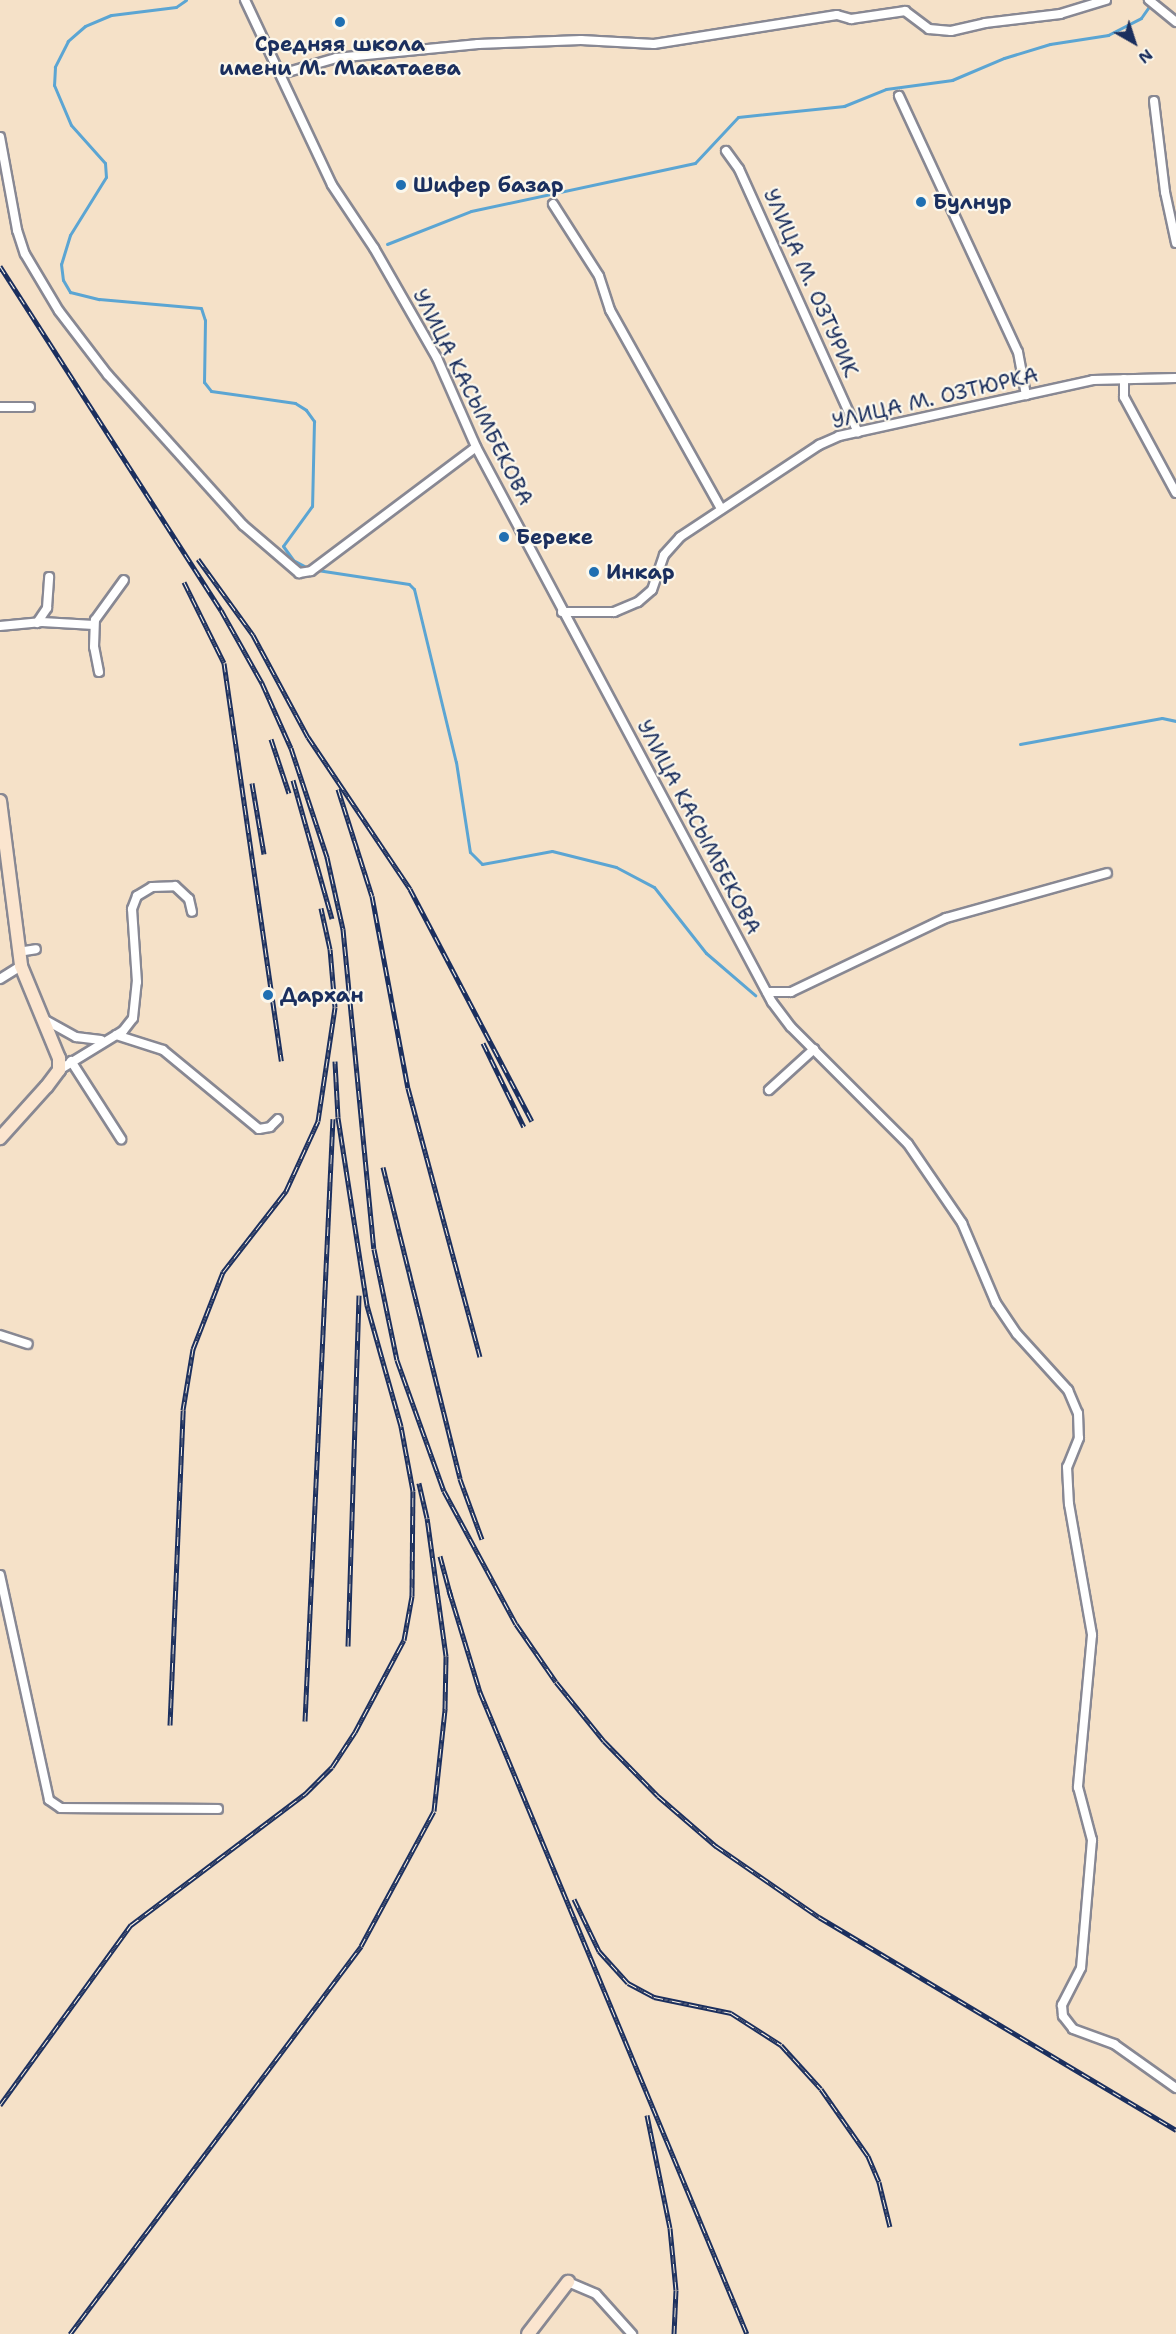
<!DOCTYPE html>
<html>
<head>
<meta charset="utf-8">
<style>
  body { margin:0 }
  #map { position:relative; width:1176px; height:2334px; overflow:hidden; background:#f5e1c8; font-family:"Shantell Sans",sans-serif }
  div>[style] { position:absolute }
  .stream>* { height:3px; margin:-1.5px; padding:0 1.5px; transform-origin:1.5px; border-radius:1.5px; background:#5ba5d3 }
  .roads { filter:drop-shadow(2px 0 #888893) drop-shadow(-2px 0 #888893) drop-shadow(0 2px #888893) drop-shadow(0 -2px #888893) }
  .street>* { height:8px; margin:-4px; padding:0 4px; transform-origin:4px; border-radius:4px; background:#fff }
  .secondary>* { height:12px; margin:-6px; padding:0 6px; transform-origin:6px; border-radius:6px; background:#fbe5cf }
  .rail>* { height:5px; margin-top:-2.5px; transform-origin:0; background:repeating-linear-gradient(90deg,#fbf7ec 0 9px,#1b2f5e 0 18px); box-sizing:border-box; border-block:2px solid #1b2f5e }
  .dots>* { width:16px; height:16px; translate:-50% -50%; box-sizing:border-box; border:3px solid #fbf7ec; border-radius:50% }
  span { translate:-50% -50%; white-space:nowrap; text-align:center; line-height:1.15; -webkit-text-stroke:4.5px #fbf7ec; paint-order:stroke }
  .poi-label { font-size:21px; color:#1b2f5e; font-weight:700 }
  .left { translate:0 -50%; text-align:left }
  .street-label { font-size:21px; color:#1b2f5e }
  .north { position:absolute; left:1104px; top:12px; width:60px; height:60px; -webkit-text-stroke:4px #fbf7ec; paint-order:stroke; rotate:141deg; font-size:16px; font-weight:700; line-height:24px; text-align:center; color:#1b2f5e }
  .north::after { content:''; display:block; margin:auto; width:21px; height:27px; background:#1b2f5e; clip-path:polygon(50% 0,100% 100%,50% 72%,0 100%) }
</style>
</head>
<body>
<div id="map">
  <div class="stream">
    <div style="left:186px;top:0;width:12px;rotate:145deg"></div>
    <div style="left:176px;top:7px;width:65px;rotate:173deg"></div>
    <div style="left:111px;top:15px;width:28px;rotate:157deg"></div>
    <div style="left:85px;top:26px;width:23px;rotate:139deg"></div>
    <div style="left:68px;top:41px;width:29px;rotate:117deg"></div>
    <div style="left:55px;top:67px;width:18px;rotate:93deg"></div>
    <div style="left:54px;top:85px;width:43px;rotate:67deg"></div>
    <div style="left:71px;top:125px;width:51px;rotate:48.2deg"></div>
    <div style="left:105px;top:163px;width:14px;rotate:86deg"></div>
    <div style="left:106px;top:177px;width:68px;rotate:121.8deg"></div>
    <div style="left:70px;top:235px;width:30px;rotate:107deg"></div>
    <div style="left:61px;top:264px;width:16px;rotate:83deg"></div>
    <div style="left:63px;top:280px;width:14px;rotate:60deg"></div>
    <div style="left:70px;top:292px;width:30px;rotate:14deg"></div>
    <div style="left:99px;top:299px;width:102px;rotate:5deg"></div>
    <div style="left:201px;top:308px;width:13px;rotate:72deg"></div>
    <div style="left:205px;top:320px;width:62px;rotate:90.9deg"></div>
    <div style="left:204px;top:382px;width:11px;rotate:52deg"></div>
    <div style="left:211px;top:391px;width:85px;rotate:8.1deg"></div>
    <div style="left:295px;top:403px;width:13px;rotate:32deg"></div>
    <div style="left:306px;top:410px;width:14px;rotate:54deg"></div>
    <div style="left:314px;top:421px;width:85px;rotate:91.3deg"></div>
    <div style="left:312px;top:506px;width:49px;rotate:125.9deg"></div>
    <div style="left:283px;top:546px;width:17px;rotate:54deg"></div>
    <div style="left:293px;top:560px;width:17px;rotate:28deg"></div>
    <div style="left:387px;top:244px;width:90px;rotate:-21.4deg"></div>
    <div style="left:471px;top:211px;width:229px;rotate:-12.1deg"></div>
    <div style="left:695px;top:163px;width:63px;rotate:-46.9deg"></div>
    <div style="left:738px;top:117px;width:107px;rotate:-5.9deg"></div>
    <div style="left:844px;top:106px;width:45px;rotate:-22deg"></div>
    <div style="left:886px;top:89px;width:67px;rotate:-7.8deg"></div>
    <div style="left:952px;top:80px;width:56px;rotate:-22.9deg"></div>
    <div style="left:1004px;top:58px;width:48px;rotate:-16.9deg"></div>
    <div style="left:1050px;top:44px;width:59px;rotate:-8.8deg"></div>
    <div style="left:1108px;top:35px;width:37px;rotate:-27deg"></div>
    <div style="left:1141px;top:18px;width:16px;rotate:-55deg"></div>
    <div style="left:317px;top:570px;width:93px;rotate:8.7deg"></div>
    <div style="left:409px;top:584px;width:7px;rotate:45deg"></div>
    <div style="left:414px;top:589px;width:178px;rotate:76.4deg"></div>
    <div style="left:456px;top:762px;width:91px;rotate:81.2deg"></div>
    <div style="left:470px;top:852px;width:17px;rotate:45deg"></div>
    <div style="left:482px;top:864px;width:71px;rotate:-10.5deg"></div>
    <div style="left:552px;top:851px;width:66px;rotate:14deg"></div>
    <div style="left:616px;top:867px;width:43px;rotate:27.8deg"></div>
    <div style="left:654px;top:887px;width:84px;rotate:51.8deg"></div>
    <div style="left:706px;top:953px;width:65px;rotate:40.6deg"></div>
    <div style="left:1020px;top:744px;width:144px;rotate:-10.4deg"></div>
    <div style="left:1162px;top:718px;width:14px;rotate:12deg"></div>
  </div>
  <div class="roads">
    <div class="street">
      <div style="left:245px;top:0;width:204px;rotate:64.8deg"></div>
      <div style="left:332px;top:185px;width:76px;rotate:56.3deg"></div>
      <div style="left:374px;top:248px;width:127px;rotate:60.2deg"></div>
      <div style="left:437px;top:358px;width:97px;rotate:66.3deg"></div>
      <div style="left:476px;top:447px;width:629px;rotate:61.93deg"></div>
      <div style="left:772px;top:1002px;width:31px;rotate:53deg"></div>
      <div style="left:791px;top:1027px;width:165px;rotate:45deg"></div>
      <div style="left:908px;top:1144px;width:96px;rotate:55.6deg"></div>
      <div style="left:962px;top:1223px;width:87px;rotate:67deg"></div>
      <div style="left:996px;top:1303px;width:37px;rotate:56deg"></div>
      <div style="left:1017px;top:1334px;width:76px;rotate:47.7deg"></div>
      <div style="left:1068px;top:1390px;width:25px;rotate:67deg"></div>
      <div style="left:1078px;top:1413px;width:25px;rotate:88deg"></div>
      <div style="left:1079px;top:1438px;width:31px;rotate:112deg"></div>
      <div style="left:1067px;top:1467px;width:37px;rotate:87deg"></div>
      <div style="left:1069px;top:1504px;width:133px;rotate:80deg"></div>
      <div style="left:1092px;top:1635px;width:153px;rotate:95.3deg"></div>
      <div style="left:1078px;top:1787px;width:55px;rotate:75.2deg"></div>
      <div style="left:1092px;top:1840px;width:128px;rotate:94.9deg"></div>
      <div style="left:1081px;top:1968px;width:42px;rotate:117.2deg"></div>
      <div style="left:1062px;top:2005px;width:11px;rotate:85deg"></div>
      <div style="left:1063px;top:2016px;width:16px;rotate:52deg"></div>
      <div style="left:1073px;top:2029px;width:44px;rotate:20.1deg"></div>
      <div style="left:1114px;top:2044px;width:76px;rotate:35.4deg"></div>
      <div style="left:1149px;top:0;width:35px;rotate:39deg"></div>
      <div style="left:281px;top:74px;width:57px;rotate:-16.2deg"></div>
      <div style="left:336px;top:58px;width:143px;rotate:-5.6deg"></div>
      <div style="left:478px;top:44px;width:103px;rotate:-2.2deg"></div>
      <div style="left:581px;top:40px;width:73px;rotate:3.1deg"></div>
      <div style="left:654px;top:44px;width:185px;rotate:-9deg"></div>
      <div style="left:837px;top:15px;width:15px;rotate:16deg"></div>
      <div style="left:851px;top:19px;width:55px;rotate:-8.4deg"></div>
      <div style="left:905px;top:11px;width:30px;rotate:37deg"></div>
      <div style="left:929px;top:29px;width:22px;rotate:5deg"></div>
      <div style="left:951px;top:31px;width:35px;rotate:-13deg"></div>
      <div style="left:985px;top:23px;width:76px;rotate:-6.8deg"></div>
      <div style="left:1060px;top:14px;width:48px;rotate:-16.9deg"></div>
      <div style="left:899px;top:96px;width:282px;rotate:65.1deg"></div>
      <div style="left:1018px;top:352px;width:44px;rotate:79.5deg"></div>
      <div style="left:1154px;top:101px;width:92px;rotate:83.1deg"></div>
      <div style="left:1165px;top:192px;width:52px;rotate:77.8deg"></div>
      <div style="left:0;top:137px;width:95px;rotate:79.6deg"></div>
      <div style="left:17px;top:230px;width:25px;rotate:72deg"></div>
      <div style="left:25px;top:254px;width:66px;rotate:59.2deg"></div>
      <div style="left:59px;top:311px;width:81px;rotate:52.6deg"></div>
      <div style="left:108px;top:375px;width:202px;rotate:48deg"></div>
      <div style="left:243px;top:525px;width:74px;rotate:40.6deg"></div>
      <div style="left:299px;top:573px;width:12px;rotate:-9deg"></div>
      <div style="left:311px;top:571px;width:206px;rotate:-36.9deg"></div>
      <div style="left:726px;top:151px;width:22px;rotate:54deg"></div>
      <div style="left:739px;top:169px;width:289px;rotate:65.7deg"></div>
      <div style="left:553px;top:204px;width:85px;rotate:57.4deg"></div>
      <div style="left:599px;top:276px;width:36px;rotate:72deg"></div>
      <div style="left:610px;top:310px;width:228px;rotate:60.8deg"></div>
      <div style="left:1124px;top:379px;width:18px;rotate:90deg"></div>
      <div style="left:1124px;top:397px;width:109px;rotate:61.6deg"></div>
      <div style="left:0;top:407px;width:30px"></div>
      <div style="left:562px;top:612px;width:52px"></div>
      <div style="left:614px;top:612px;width:26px;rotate:-23deg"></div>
      <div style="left:638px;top:602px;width:18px;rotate:-41deg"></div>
      <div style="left:652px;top:590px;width:37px;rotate:-71deg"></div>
      <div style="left:664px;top:555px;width:24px;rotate:-48deg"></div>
      <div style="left:680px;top:537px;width:167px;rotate:-33.5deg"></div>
      <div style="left:819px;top:445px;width:22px;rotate:-24deg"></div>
      <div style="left:839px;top:436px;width:260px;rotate:-12.4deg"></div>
      <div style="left:1093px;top:380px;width:83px;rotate:-1.4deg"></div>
      <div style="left:37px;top:623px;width:18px;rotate:-56deg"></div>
      <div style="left:47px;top:608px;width:31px;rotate:-86deg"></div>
      <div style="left:0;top:626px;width:42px;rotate:-5.4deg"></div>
      <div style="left:42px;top:622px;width:52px;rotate:3.3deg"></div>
      <div style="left:99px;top:672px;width:25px;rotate:-101deg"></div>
      <div style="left:94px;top:647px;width:27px;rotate:-88deg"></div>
      <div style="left:95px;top:620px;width:49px;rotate:-54.1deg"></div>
      <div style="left:18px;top:952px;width:18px;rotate:-9deg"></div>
      <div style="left:0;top:979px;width:25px;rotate:-32deg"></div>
      <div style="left:767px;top:992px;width:24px"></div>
      <div style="left:791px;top:992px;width:172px;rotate:-25.5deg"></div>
      <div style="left:946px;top:918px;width:167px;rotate:-15.6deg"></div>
      <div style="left:47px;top:1021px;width:33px;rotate:29deg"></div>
      <div style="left:76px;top:1037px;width:25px;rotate:7deg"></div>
      <div style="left:116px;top:1035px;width:49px;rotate:17.7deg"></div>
      <div style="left:163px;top:1050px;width:124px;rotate:39.5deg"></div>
      <div style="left:259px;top:1129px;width:11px;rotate:-10deg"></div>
      <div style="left:270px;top:1127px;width:11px;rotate:-45deg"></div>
      <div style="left:71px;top:1061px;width:93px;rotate:57.3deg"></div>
      <div style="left:59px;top:1070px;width:75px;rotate:-31.4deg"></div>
      <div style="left:123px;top:1031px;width:16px;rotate:-52deg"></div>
      <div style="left:133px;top:1018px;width:36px;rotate:-84deg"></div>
      <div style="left:137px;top:982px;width:73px;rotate:-93.9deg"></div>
      <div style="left:132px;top:909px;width:14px;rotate:-69deg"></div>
      <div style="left:137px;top:896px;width:17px;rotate:-31deg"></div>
      <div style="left:152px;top:887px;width:23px;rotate:-2deg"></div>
      <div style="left:175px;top:886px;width:19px;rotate:43deg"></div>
      <div style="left:189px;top:899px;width:13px;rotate:77deg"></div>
      <div style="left:769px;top:1090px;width:61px;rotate:-42.3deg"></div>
      <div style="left:0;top:1335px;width:29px;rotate:18deg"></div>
      <div style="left:0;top:1575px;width:230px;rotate:77.7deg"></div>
      <div style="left:49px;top:1800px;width:14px;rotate:34deg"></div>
      <div style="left:61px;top:1808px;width:157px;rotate:0.4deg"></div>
      <div style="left:568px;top:2282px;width:30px;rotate:23deg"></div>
      <div style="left:596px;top:2294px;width:54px;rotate:48deg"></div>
    </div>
    <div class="secondary">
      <div style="left:0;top:801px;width:166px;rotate:82.7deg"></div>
      <div style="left:21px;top:966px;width:100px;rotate:67.6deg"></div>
      <div style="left:59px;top:1058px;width:12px;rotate:90deg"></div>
      <div style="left:59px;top:1070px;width:21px;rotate:127deg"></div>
      <div style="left:46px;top:1087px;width:69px;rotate:132deg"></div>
      <div style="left:528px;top:2334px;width:66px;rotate:-52.4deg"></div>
    </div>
  </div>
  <div class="rail">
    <div style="left:0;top:266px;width:409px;rotate:57.3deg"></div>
    <div style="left:221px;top:610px;width:84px;rotate:60.7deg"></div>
    <div style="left:262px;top:683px;width:71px;rotate:66deg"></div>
    <div style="left:291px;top:748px;width:115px;rotate:71.7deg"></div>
    <div style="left:327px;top:857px;width:74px;rotate:77.5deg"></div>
    <div style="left:343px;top:929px;width:321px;rotate:84.5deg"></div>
    <div style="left:374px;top:1249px;width:113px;rotate:78.3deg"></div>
    <div style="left:397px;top:1360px;width:139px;rotate:70.3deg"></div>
    <div style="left:444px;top:1491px;width:151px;rotate:61.6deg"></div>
    <div style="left:516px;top:1624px;width:70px;rotate:55.4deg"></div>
    <div style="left:556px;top:1682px;width:76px;rotate:50.9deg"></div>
    <div style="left:604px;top:1741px;width:77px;rotate:45.5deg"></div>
    <div style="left:658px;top:1796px;width:77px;rotate:40.8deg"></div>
    <div style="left:716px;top:1846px;width:125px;rotate:34.6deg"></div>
    <div style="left:819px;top:1917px;width:416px;rotate:30.8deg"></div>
    <div style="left:198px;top:559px;width:94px;rotate:54.1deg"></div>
    <div style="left:253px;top:635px;width:116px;rotate:61.7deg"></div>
    <div style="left:308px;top:737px;width:183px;rotate:56.1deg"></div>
    <div style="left:410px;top:889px;width:262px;rotate:62.3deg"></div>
    <div style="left:184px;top:582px;width:90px;rotate:63.7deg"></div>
    <div style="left:224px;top:663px;width:402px;rotate:81.8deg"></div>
    <div style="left:271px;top:739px;width:57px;rotate:71.6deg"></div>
    <div style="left:293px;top:780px;width:144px;rotate:74.3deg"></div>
    <div style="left:252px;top:783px;width:72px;rotate:80.4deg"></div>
    <div style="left:338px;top:789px;width:112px;rotate:72.4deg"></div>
    <div style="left:372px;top:896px;width:195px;rotate:79.4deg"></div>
    <div style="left:408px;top:1088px;width:278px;rotate:75deg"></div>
    <div style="left:483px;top:1043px;width:93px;rotate:64deg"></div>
    <div style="left:383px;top:1167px;width:321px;rotate:76.1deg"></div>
    <div style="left:460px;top:1479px;width:64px;rotate:69.9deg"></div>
    <div style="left:440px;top:1556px;width:42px;rotate:75deg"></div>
    <div style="left:449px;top:1590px;width:107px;rotate:73.1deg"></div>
    <div style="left:480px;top:1692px;width:695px;rotate:67.42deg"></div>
    <div style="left:348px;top:1646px;width:351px;rotate:-88.2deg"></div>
    <div style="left:305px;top:1721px;width:603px;rotate:-87.34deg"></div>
    <div style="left:170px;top:1725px;width:315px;rotate:-87.6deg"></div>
    <div style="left:183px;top:1410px;width:62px;rotate:-80.7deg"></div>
    <div style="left:193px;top:1349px;width:83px;rotate:-68.7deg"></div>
    <div style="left:223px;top:1272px;width:103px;rotate:-52.1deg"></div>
    <div style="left:286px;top:1191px;width:77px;rotate:-65.4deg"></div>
    <div style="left:318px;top:1121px;width:115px;rotate:-81.5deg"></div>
    <div style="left:335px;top:1007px;width:58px;rotate:-94.9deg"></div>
    <div style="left:330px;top:949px;width:42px;rotate:-102.4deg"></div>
    <div style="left:574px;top:1899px;width:58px;rotate:64.3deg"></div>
    <div style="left:599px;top:1951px;width:43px;rotate:47.8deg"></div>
    <div style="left:628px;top:1983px;width:30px;rotate:28deg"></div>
    <div style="left:654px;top:1997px;width:79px;rotate:11.7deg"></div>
    <div style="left:731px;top:2013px;width:59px;rotate:32.6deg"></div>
    <div style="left:781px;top:2045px;width:59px;rotate:47.7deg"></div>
    <div style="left:821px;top:2089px;width:82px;rotate:55deg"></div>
    <div style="left:868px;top:2156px;width:28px;rotate:67deg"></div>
    <div style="left:879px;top:2182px;width:46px;rotate:76.3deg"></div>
    <div style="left:0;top:2105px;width:223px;rotate:-54deg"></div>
    <div style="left:131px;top:1925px;width:218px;rotate:-37deg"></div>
    <div style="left:305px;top:1794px;width:38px;rotate:-45deg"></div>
    <div style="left:332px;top:1767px;width:42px;rotate:-56.7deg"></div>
    <div style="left:355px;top:1732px;width:104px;rotate:-62deg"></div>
    <div style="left:404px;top:1640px;width:45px;rotate:-79.7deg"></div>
    <div style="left:412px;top:1596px;width:105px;rotate:-89.5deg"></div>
    <div style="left:413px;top:1491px;width:66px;rotate:-100.5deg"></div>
    <div style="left:401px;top:1426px;width:126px;rotate:-105.7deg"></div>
    <div style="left:367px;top:1305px;width:190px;rotate:-98.8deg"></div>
    <div style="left:338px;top:1117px;width:56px;rotate:-93.1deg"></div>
    <div style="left:647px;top:2115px;width:115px;rotate:78.5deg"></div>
    <div style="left:670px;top:2228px;width:62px;rotate:84.5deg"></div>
    <div style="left:676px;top:2290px;width:44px;rotate:92.6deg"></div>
    <div style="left:70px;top:2334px;width:485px;rotate:-53.1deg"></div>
    <div style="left:361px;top:1946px;width:153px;rotate:-61.6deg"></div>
    <div style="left:434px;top:1811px;width:103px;rotate:-83.8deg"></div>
    <div style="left:445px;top:1709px;width:53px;rotate:-88.9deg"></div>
    <div style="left:446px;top:1656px;width:139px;rotate:-97.8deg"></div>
    <div style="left:427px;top:1518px;width:36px;rotate:-103deg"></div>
  </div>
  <div class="dots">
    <div style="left:340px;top:22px;background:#1f6fb2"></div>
    <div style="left:401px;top:185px;background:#1f6fb2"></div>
    <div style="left:921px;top:202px;background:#1f6fb2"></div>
    <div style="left:504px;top:537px;background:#1f6fb2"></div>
    <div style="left:594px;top:572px;background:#1f6fb2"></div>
    <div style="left:268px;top:995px;background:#1f6fb2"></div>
  </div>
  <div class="poi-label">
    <span style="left:340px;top:56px">Средняя школа<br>имени М. Макатаева</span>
    <span class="left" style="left:413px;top:185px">Шифер базар</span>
    <span class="left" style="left:933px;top:202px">Булнур</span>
    <span class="left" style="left:516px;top:537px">Береке</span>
    <span class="left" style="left:606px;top:572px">Инкар</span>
    <span class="left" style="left:280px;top:995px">Дархан</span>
  </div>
  <div class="street-label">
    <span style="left:811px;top:283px;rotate:66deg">УЛИЦА М. ОЗТУРИК</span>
    <span style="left:473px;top:397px;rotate:63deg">УЛИЦА КАСЫМБЕКОВА</span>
    <span style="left:935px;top:398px;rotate:-13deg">УЛИЦА М. ОЗТЮРКА</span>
    <span style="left:699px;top:827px;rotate:62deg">УЛИЦА КАСЫМБЕКОВА</span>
  </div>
  <div class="north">N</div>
</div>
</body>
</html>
